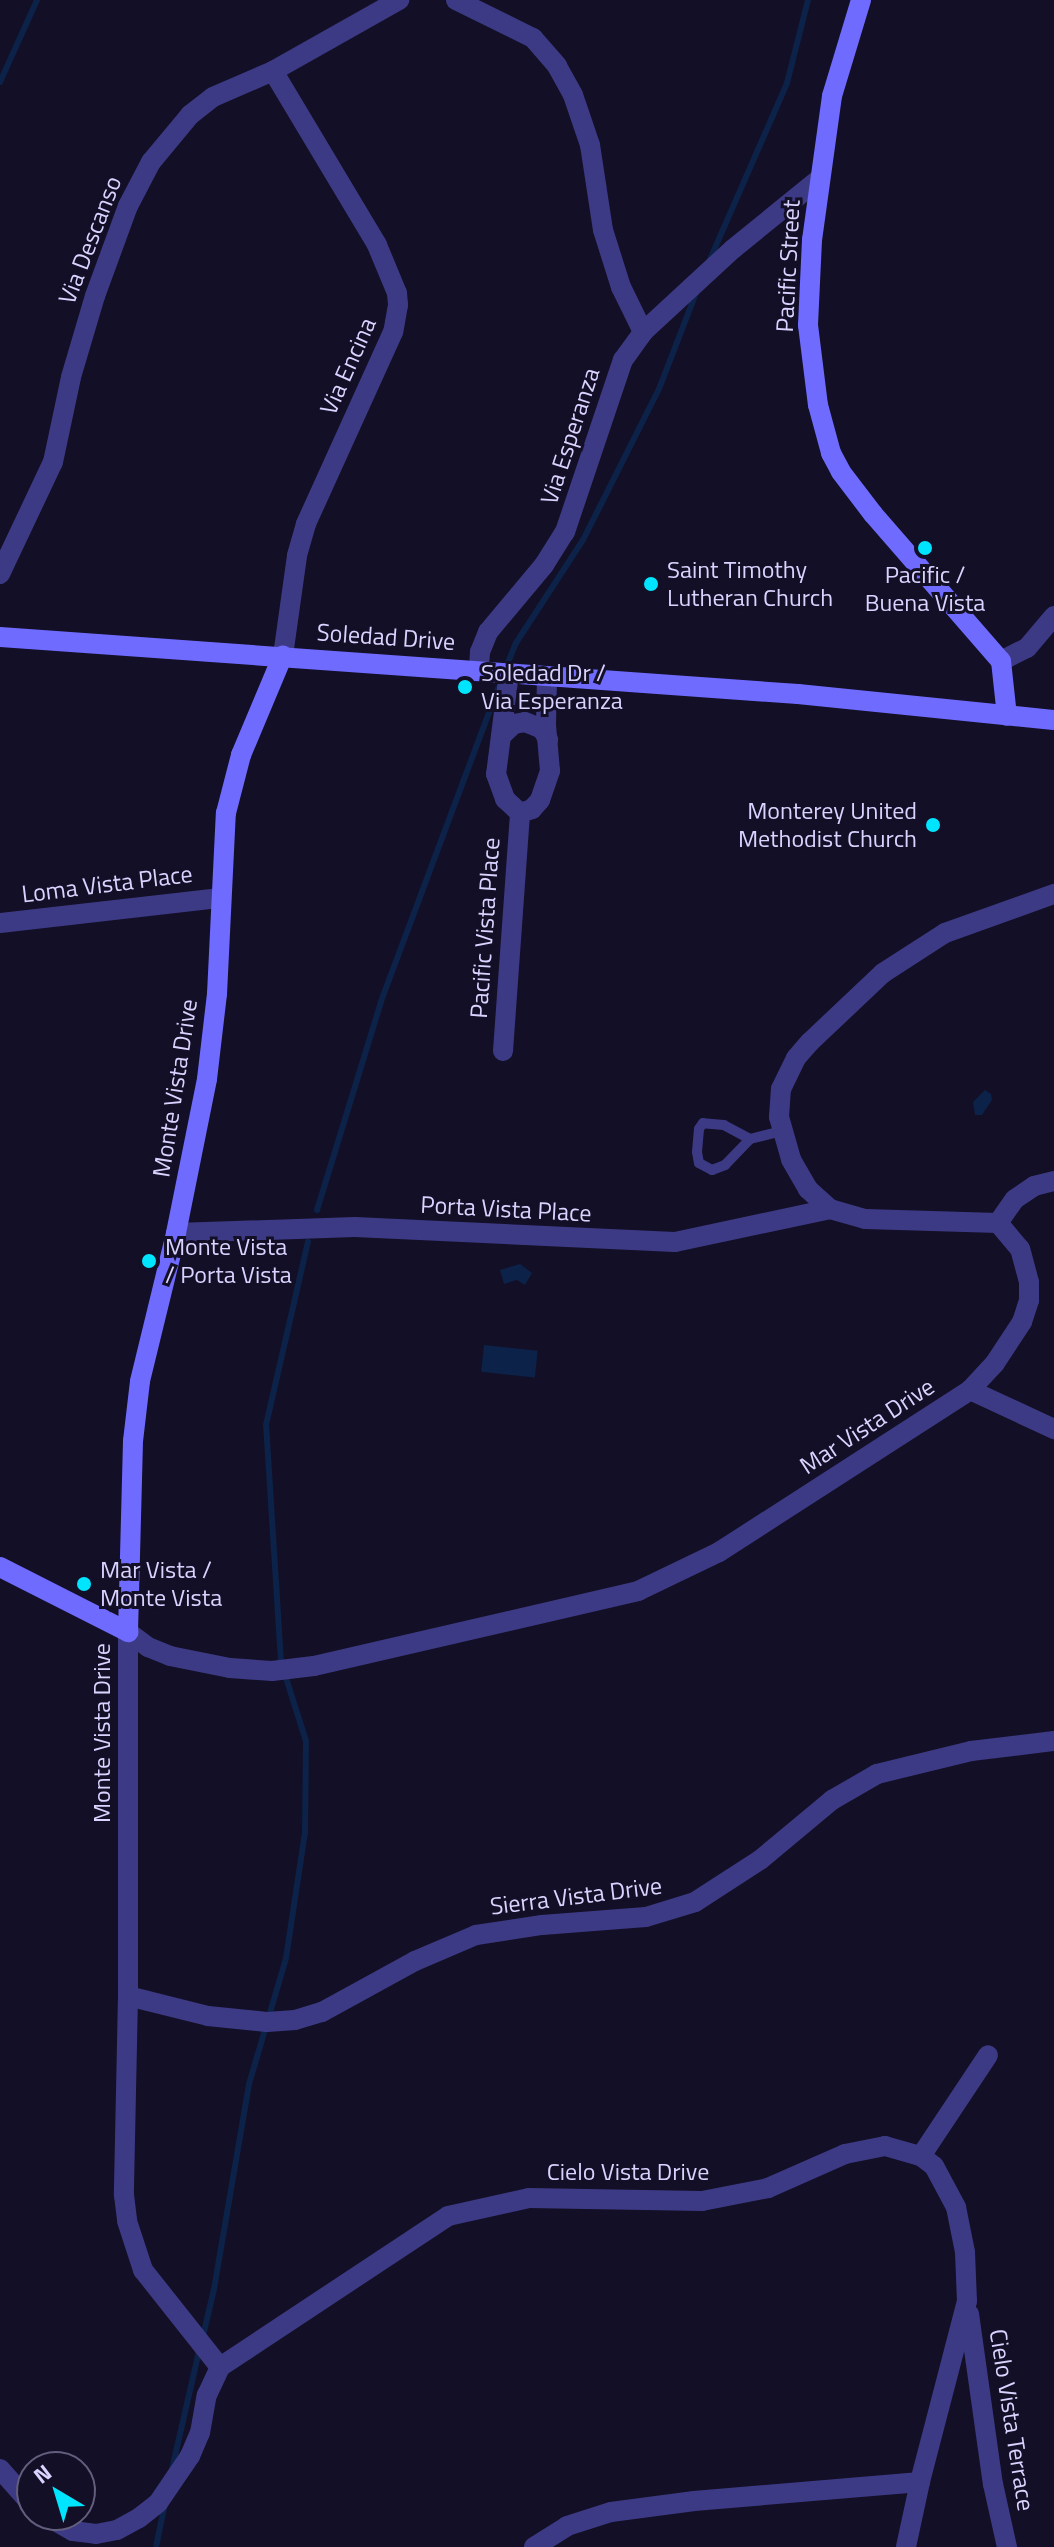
<!DOCTYPE html>
<html>
<head>
<meta charset="utf-8">
<style>
  body { margin:0 }
  #map { position:relative; width:1054px; height:2547px; overflow:hidden; background:#130f26; font-family:"Titillium Web",sans-serif }
  div>[style] { position:absolute }
  .water>* { inset:0; background:#0c2248; transform-origin:0 0 }
  .stream>* { height:6px; margin:-3px; padding:0 3px; transform-origin:3px; border-radius:3px; background:#0c2248 }
  .lane>* { height:10px; margin:-5px; padding:0 5px; transform-origin:5px; border-radius:5px; background:#3d3a85 }
  .street>* { height:20px; margin:-10px; padding:0 10px; transform-origin:10px; border-radius:10px; background:#3d3a85 }
  .secondary>* { height:20px; margin:-10px; padding:0 10px; transform-origin:10px; border-radius:10px; background:#6f6bff }
  .dots>* { width:22px; height:22px; translate:-50% -50%; box-sizing:border-box; border:4px solid #130f26; border-radius:50% }
  span { translate:-50% -50%; white-space:nowrap; text-align:center; line-height:1.15; -webkit-text-stroke:6px #130f26; paint-order:stroke }
  .street-label { font-size:24px; color:#d9d4ff }
  .poi-label { font-size:24px; color:#d9d4ff }
  .left { translate:0 -50%; text-align:left }
  .right { translate:-100% -50%; text-align:right }
  .north { position:absolute; left:16px; top:2451px; width:80px; height:80px; box-sizing:border-box; background:#130f26; border:2px solid #625e7d; border-radius:50%; rotate:322deg; font-size:22px; font-weight:700; line-height:32px; text-align:center; color:#d9d4ff }
  .north::after { content:''; display:block; margin:auto; width:28px; height:36px; background:#00e5ff; clip-path:polygon(50% 0,100% 100%,50% 72%,0 100%) }
</style>
</head>
<body>
<div id="map">
  <div class="water">
    <div style="clip-path:polygon(985px 1090px,991px 1094px,992px 1100px,982px 1115px,975px 1115px,973px 1102px)"></div>
    <div style="clip-path:polygon(520px 1264px,532px 1273px,525px 1285px,517px 1280px,504px 1284px,500px 1270px)"></div>
    <div style="left:484px;top:1345px;width:54px;height:27px;rotate:6deg"></div>
  </div>
  <div class="stream">
    <div style="left:0;top:82px;width:90px;rotate:-65.7deg"></div>
    <div style="left:708px;top:264px;width:197px;rotate:-66.4deg"></div>
    <div style="left:787px;top:83px;width:86px;rotate:-75.8deg"></div>
    <div style="left:505px;top:670px;width:29px;rotate:-68deg"></div>
    <div style="left:516px;top:643px;width:123px;rotate:-57deg"></div>
    <div style="left:583px;top:540px;width:169px;rotate:-63.3deg"></div>
    <div style="left:659px;top:389px;width:103px;rotate:-68.9deg"></div>
    <div style="left:317px;top:1210px;width:224px;rotate:-72.9deg"></div>
    <div style="left:383px;top:996px;width:329px;rotate:-69.5deg"></div>
    <div style="left:203px;top:2336px;width:48px;rotate:-76.8deg"></div>
    <div style="left:214px;top:2289px;width:208px;rotate:-80.3deg"></div>
    <div style="left:249px;top:2084px;width:131px;rotate:-73.6deg"></div>
    <div style="left:286px;top:1958px;width:126px;rotate:-81.4deg"></div>
    <div style="left:305px;top:1833px;width:92px;rotate:-89.4deg"></div>
    <div style="left:306px;top:1741px;width:83px;rotate:-107.6deg"></div>
    <div style="left:281px;top:1662px;width:237px;rotate:-93.6deg"></div>
    <div style="left:266px;top:1425px;width:188px;rotate:-77.1deg"></div>
    <div style="left:172px;top:2469px;width:125px;rotate:-77.1deg"></div>
    <div style="left:156px;top:2547px;width:45px;rotate:-78.4deg"></div>
  </div>
  <div class="lane">
    <div style="left:750px;top:1139px;width:30px;rotate:-152deg"></div>
    <div style="left:724px;top:1125px;width:21px;rotate:-175deg"></div>
    <div style="left:703px;top:1123px;width:7px;rotate:124deg"></div>
    <div style="left:699px;top:1129px;width:23px;rotate:95deg"></div>
    <div style="left:697px;top:1152px;width:11px;rotate:80deg"></div>
    <div style="left:699px;top:1163px;width:15px;rotate:28deg"></div>
    <div style="left:712px;top:1170px;width:14px;rotate:-21deg"></div>
    <div style="left:725px;top:1165px;width:36px;rotate:-46deg"></div>
    <div style="left:750px;top:1139px;width:33px;rotate:-14deg"></div>
  </div>
  <div class="street">
    <div style="left:456px;top:0;width:86px;rotate:26.3deg"></div>
    <div style="left:533px;top:38px;width:37px;rotate:49deg"></div>
    <div style="left:557px;top:66px;width:33px;rotate:61deg"></div>
    <div style="left:573px;top:95px;width:53px;rotate:71.2deg"></div>
    <div style="left:590px;top:145px;width:86px;rotate:81.3deg"></div>
    <div style="left:603px;top:230px;width:60px;rotate:72.5deg"></div>
    <div style="left:621px;top:287px;width:50px;rotate:63.9deg"></div>
    <div style="left:273px;top:71px;width:203px;rotate:59.1deg"></div>
    <div style="left:377px;top:245px;width:52px;rotate:67.4deg"></div>
    <div style="left:397px;top:293px;width:12px;rotate:85deg"></div>
    <div style="left:398px;top:305px;width:27px;rotate:100deg"></div>
    <div style="left:393px;top:332px;width:211px;rotate:114.4deg"></div>
    <div style="left:306px;top:524px;width:33px;rotate:106deg"></div>
    <div style="left:297px;top:556px;width:100px;rotate:98deg"></div>
    <div style="left:0;top:574px;width:124px;rotate:-64.7deg"></div>
    <div style="left:53px;top:462px;width:87px;rotate:-78deg"></div>
    <div style="left:71px;top:377px;width:84px;rotate:-73.5deg"></div>
    <div style="left:95px;top:296px;width:96px;rotate:-69.9deg"></div>
    <div style="left:128px;top:206px;width:50px;rotate:-62.4deg"></div>
    <div style="left:151px;top:162px;width:61px;rotate:-50.3deg"></div>
    <div style="left:190px;top:115px;width:29px;rotate:-38deg"></div>
    <div style="left:213px;top:97px;width:65px;rotate:-23.4deg"></div>
    <div style="left:273px;top:71px;width:145px;rotate:-29.4deg"></div>
    <div style="left:1001px;top:661px;width:29px;rotate:-27deg"></div>
    <div style="left:1027px;top:648px;width:42px;rotate:-49.8deg"></div>
    <div style="left:479px;top:670px;width:18px;rotate:-87deg"></div>
    <div style="left:480px;top:652px;width:22px;rotate:-68deg"></div>
    <div style="left:488px;top:632px;width:87px;rotate:-50.1deg"></div>
    <div style="left:544px;top:565px;width:39px;rotate:-58deg"></div>
    <div style="left:565px;top:532px;width:182px;rotate:-71.4deg"></div>
    <div style="left:623px;top:360px;width:34px;rotate:-54deg"></div>
    <div style="left:643px;top:332px;width:122px;rotate:-42.7deg"></div>
    <div style="left:733px;top:249px;width:111px;rotate:-39.1deg"></div>
    <div style="left:509px;top:673px;width:102px;rotate:97.3deg"></div>
    <div style="left:496px;top:774px;width:27px;rotate:70deg"></div>
    <div style="left:505px;top:799px;width:21px;rotate:43deg"></div>
    <div style="left:501px;top:736px;width:18px;rotate:-43deg"></div>
    <div style="left:514px;top:724px;width:11px;rotate:-10deg"></div>
    <div style="left:525px;top:722px;width:18px;rotate:22deg"></div>
    <div style="left:542px;top:729px;width:12px;rotate:59deg"></div>
    <div style="left:520px;top:813px;width:13px;rotate:-18deg"></div>
    <div style="left:532px;top:809px;width:12px;rotate:-48deg"></div>
    <div style="left:540px;top:800px;width:31px;rotate:-71deg"></div>
    <div style="left:550px;top:771px;width:46px;rotate:-95deg"></div>
    <div style="left:546px;top:725px;width:49px;rotate:-88.8deg"></div>
    <div style="left:0;top:923px;width:222px;rotate:-6.5deg"></div>
    <div style="left:503px;top:1051px;width:239px;rotate:-85.9deg"></div>
    <div style="left:998px;top:1223px;width:29px;rotate:-55deg"></div>
    <div style="left:1015px;top:1199px;width:23px;rotate:-34deg"></div>
    <div style="left:1034px;top:1186px;width:21px;rotate:-14deg"></div>
    <div style="left:176px;top:1233px;width:179px;rotate:-1.9deg"></div>
    <div style="left:355px;top:1227px;width:320px;rotate:2.7deg"></div>
    <div style="left:675px;top:1242px;width:158px;rotate:-12deg"></div>
    <div style="left:970px;top:1390px;width:93px;rotate:24.9deg"></div>
    <div style="left:128px;top:1632px;width:25px;rotate:37deg"></div>
    <div style="left:148px;top:1647px;width:24px;rotate:22deg"></div>
    <div style="left:170px;top:1656px;width:61px;rotate:11.3deg"></div>
    <div style="left:230px;top:1668px;width:42px;rotate:4.1deg"></div>
    <div style="left:272px;top:1671px;width:42px;rotate:-6.8deg"></div>
    <div style="left:314px;top:1666px;width:333px;rotate:-13deg"></div>
    <div style="left:638px;top:1591px;width:90px;rotate:-25.7deg"></div>
    <div style="left:719px;top:1552px;width:299px;rotate:-32.8deg"></div>
    <div style="left:970px;top:1390px;width:37px;rotate:-47deg"></div>
    <div style="left:995px;top:1363px;width:49px;rotate:-56.6deg"></div>
    <div style="left:1022px;top:1322px;width:23px;rotate:-72deg"></div>
    <div style="left:1029px;top:1300px;width:18px;rotate:-90deg"></div>
    <div style="left:1029px;top:1282px;width:34px;rotate:-105deg"></div>
    <div style="left:1020px;top:1249px;width:34px;rotate:-130deg"></div>
    <div style="left:998px;top:1223px;width:133px;rotate:-178.3deg"></div>
    <div style="left:865px;top:1219px;width:36px;rotate:-164deg"></div>
    <div style="left:830px;top:1209px;width:30px;rotate:-138deg"></div>
    <div style="left:808px;top:1189px;width:34px;rotate:-120deg"></div>
    <div style="left:791px;top:1159px;width:44px;rotate:-105.9deg"></div>
    <div style="left:779px;top:1117px;width:28px;rotate:-86deg"></div>
    <div style="left:781px;top:1089px;width:34px;rotate:-64deg"></div>
    <div style="left:796px;top:1058px;width:21px;rotate:-49deg"></div>
    <div style="left:810px;top:1042px;width:100px;rotate:-43.4deg"></div>
    <div style="left:883px;top:973px;width:74px;rotate:-32.8deg"></div>
    <div style="left:945px;top:933px;width:116px;rotate:-19.7deg"></div>
    <div style="left:128px;top:1632px;width:364px;rotate:90deg"></div>
    <div style="left:128px;top:1996px;width:199px;rotate:91.2deg"></div>
    <div style="left:124px;top:2195px;width:26px;rotate:83deg"></div>
    <div style="left:127px;top:2221px;width:52px;rotate:71.9deg"></div>
    <div style="left:143px;top:2270px;width:124px;rotate:51.6deg"></div>
    <div style="left:128px;top:1996px;width:82px;rotate:14deg"></div>
    <div style="left:208px;top:2016px;width:59px;rotate:5.8deg"></div>
    <div style="left:267px;top:2022px;width:28px;rotate:-4deg"></div>
    <div style="left:295px;top:2020px;width:28px;rotate:-17deg"></div>
    <div style="left:322px;top:2012px;width:106px;rotate:-28.7deg"></div>
    <div style="left:415px;top:1961px;width:66px;rotate:-23.1deg"></div>
    <div style="left:476px;top:1935px;width:67px;rotate:-8.6deg"></div>
    <div style="left:542px;top:1925px;width:104px;rotate:-4.4deg"></div>
    <div style="left:646px;top:1917px;width:51px;rotate:-17deg"></div>
    <div style="left:695px;top:1902px;width:77px;rotate:-32.9deg"></div>
    <div style="left:760px;top:1860px;width:94px;rotate:-39.8deg"></div>
    <div style="left:832px;top:1800px;width:52px;rotate:-30deg"></div>
    <div style="left:877px;top:1774px;width:97px;rotate:-13.7deg"></div>
    <div style="left:971px;top:1751px;width:84px;rotate:-6.9deg"></div>
    <div style="left:921px;top:2156px;width:121px;rotate:-56.4deg"></div>
    <div style="left:969px;top:2314px;width:172px;rotate:82deg"></div>
    <div style="left:993px;top:2484px;width:65px;rotate:77.5deg"></div>
    <div style="left:0;top:2469px;width:48px;rotate:48.4deg"></div>
    <div style="left:45px;top:2515px;width:32px;rotate:30deg"></div>
    <div style="left:73px;top:2531px;width:23px;rotate:7deg"></div>
    <div style="left:96px;top:2534px;width:21px;rotate:-11deg"></div>
    <div style="left:117px;top:2530px;width:25px;rotate:-29deg"></div>
    <div style="left:139px;top:2518px;width:24px;rotate:-38deg"></div>
    <div style="left:158px;top:2503px;width:57px;rotate:-55.8deg"></div>
    <div style="left:190px;top:2456px;width:25px;rotate:-67deg"></div>
    <div style="left:200px;top:2433px;width:39px;rotate:-80deg"></div>
    <div style="left:207px;top:2395px;width:31px;rotate:-65deg"></div>
    <div style="left:220px;top:2367px;width:273px;rotate:-33.5deg"></div>
    <div style="left:448px;top:2216px;width:83px;rotate:-12.5deg"></div>
    <div style="left:529px;top:2198px;width:173px;rotate:1deg"></div>
    <div style="left:702px;top:2201px;width:67px;rotate:-11.1deg"></div>
    <div style="left:768px;top:2188px;width:84px;rotate:-23.8deg"></div>
    <div style="left:845px;top:2154px;width:41px;rotate:-11.3deg"></div>
    <div style="left:885px;top:2146px;width:37px;rotate:16deg"></div>
    <div style="left:921px;top:2156px;width:16px;rotate:38deg"></div>
    <div style="left:934px;top:2166px;width:47px;rotate:61.8deg"></div>
    <div style="left:956px;top:2207px;width:46px;rotate:78.7deg"></div>
    <div style="left:965px;top:2252px;width:49px;rotate:87.7deg"></div>
    <div style="left:967px;top:2301px;width:187px;rotate:104.6deg"></div>
    <div style="left:534px;top:2547px;width:39px;rotate:-32deg"></div>
    <div style="left:567px;top:2526px;width:46px;rotate:-17.7deg"></div>
    <div style="left:611px;top:2512px;width:84px;rotate:-7.5deg"></div>
    <div style="left:694px;top:2501px;width:227px;rotate:-4.8deg"></div>
    <div style="left:920px;top:2482px;width:66px;rotate:102.2deg"></div>
  </div>
  <div class="secondary">
    <div style="left:861px;top:0;width:100px;rotate:106.8deg"></div>
    <div style="left:832px;top:96px;width:145px;rotate:97.9deg"></div>
    <div style="left:812px;top:240px;width:85px;rotate:92.7deg"></div>
    <div style="left:808px;top:325px;width:81px;rotate:82.9deg"></div>
    <div style="left:818px;top:405px;width:50px;rotate:74.8deg"></div>
    <div style="left:831px;top:453px;width:21px;rotate:62deg"></div>
    <div style="left:841px;top:472px;width:53px;rotate:52.7deg"></div>
    <div style="left:873px;top:514px;width:195px;rotate:49deg"></div>
    <div style="left:1001px;top:661px;width:55px;rotate:83.8deg"></div>
    <div style="left:0;top:637px;width:800px;rotate:4.09deg"></div>
    <div style="left:798px;top:694px;width:257px;rotate:5.8deg"></div>
    <div style="left:0;top:1567px;width:144px;rotate:26.9deg"></div>
    <div style="left:128px;top:1632px;width:191px;rotate:-88.5deg"></div>
    <div style="left:133px;top:1441px;width:60px;rotate:-83.3deg"></div>
    <div style="left:140px;top:1381px;width:152px;rotate:-76.3deg"></div>
    <div style="left:176px;top:1233px;width:157px;rotate:-78.6deg"></div>
    <div style="left:207px;top:1079px;width:86px;rotate:-83.3deg"></div>
    <div style="left:217px;top:994px;width:181px;rotate:-87.2deg"></div>
    <div style="left:226px;top:813px;width:60px;rotate:-75.5deg"></div>
    <div style="left:241px;top:755px;width:108px;rotate:-67.2deg"></div>
  </div>
  <div class="dots">
    <div style="left:925px;top:548px;background:#00e5ff"></div>
    <div style="left:651px;top:584px;background:#00e5ff"></div>
    <div style="left:465px;top:687px;background:#00e5ff"></div>
    <div style="left:933px;top:825px;background:#00e5ff"></div>
    <div style="left:149px;top:1261px;background:#00e5ff"></div>
    <div style="left:84px;top:1584px;background:#00e5ff"></div>
  </div>
  <div class="street-label">
    <span style="left:90px;top:240px;rotate:-69deg">Via Descanso</span>
    <span style="left:788px;top:266px;rotate:-87deg">Pacific Street</span>
    <span style="left:348px;top:366px;rotate:-66deg">Via Encina</span>
    <span style="left:570px;top:436px;rotate:-72deg">Via Esperanza</span>
    <span style="left:386px;top:637px;rotate:4deg">Soledad Drive</span>
    <span style="left:107px;top:884px;rotate:-7deg">Loma Vista Place</span>
    <span style="left:485px;top:928px;rotate:-86deg">Pacific Vista Place</span>
    <span style="left:175px;top:1088px;rotate:-81deg">Monte Vista Drive</span>
    <span style="left:506px;top:1209px;rotate:3deg">Porta Vista Place</span>
    <span style="left:867px;top:1426px;rotate:-33deg">Mar Vista Drive</span>
    <span style="left:102px;top:1733px;rotate:-90deg">Monte Vista Drive</span>
    <span style="left:576px;top:1896px;rotate:-7deg">Sierra Vista Drive</span>
    <span style="left:628px;top:2172px">Cielo Vista Drive</span>
    <span style="left:1012px;top:2420px;rotate:81deg">Cielo Vista Terrace</span>
  </div>
  <div class="poi-label">
    <span class="left" style="left:667px;top:584px">Saint Timothy<br>Lutheran Church</span>
    <span style="left:925px;top:589px">Pacific /<br>Buena Vista</span>
    <span class="left" style="left:481px;top:687px">Soledad Dr /<br>Via Esperanza</span>
    <span class="right" style="left:917px;top:825px">Monterey United<br>Methodist Church</span>
    <span class="left" style="left:165px;top:1261px">Monte Vista<br>/ Porta Vista</span>
    <span class="left" style="left:100px;top:1584px">Mar Vista /<br>Monte Vista</span>
  </div>
  <div class="north">N</div>
</div>
</body>
</html>
